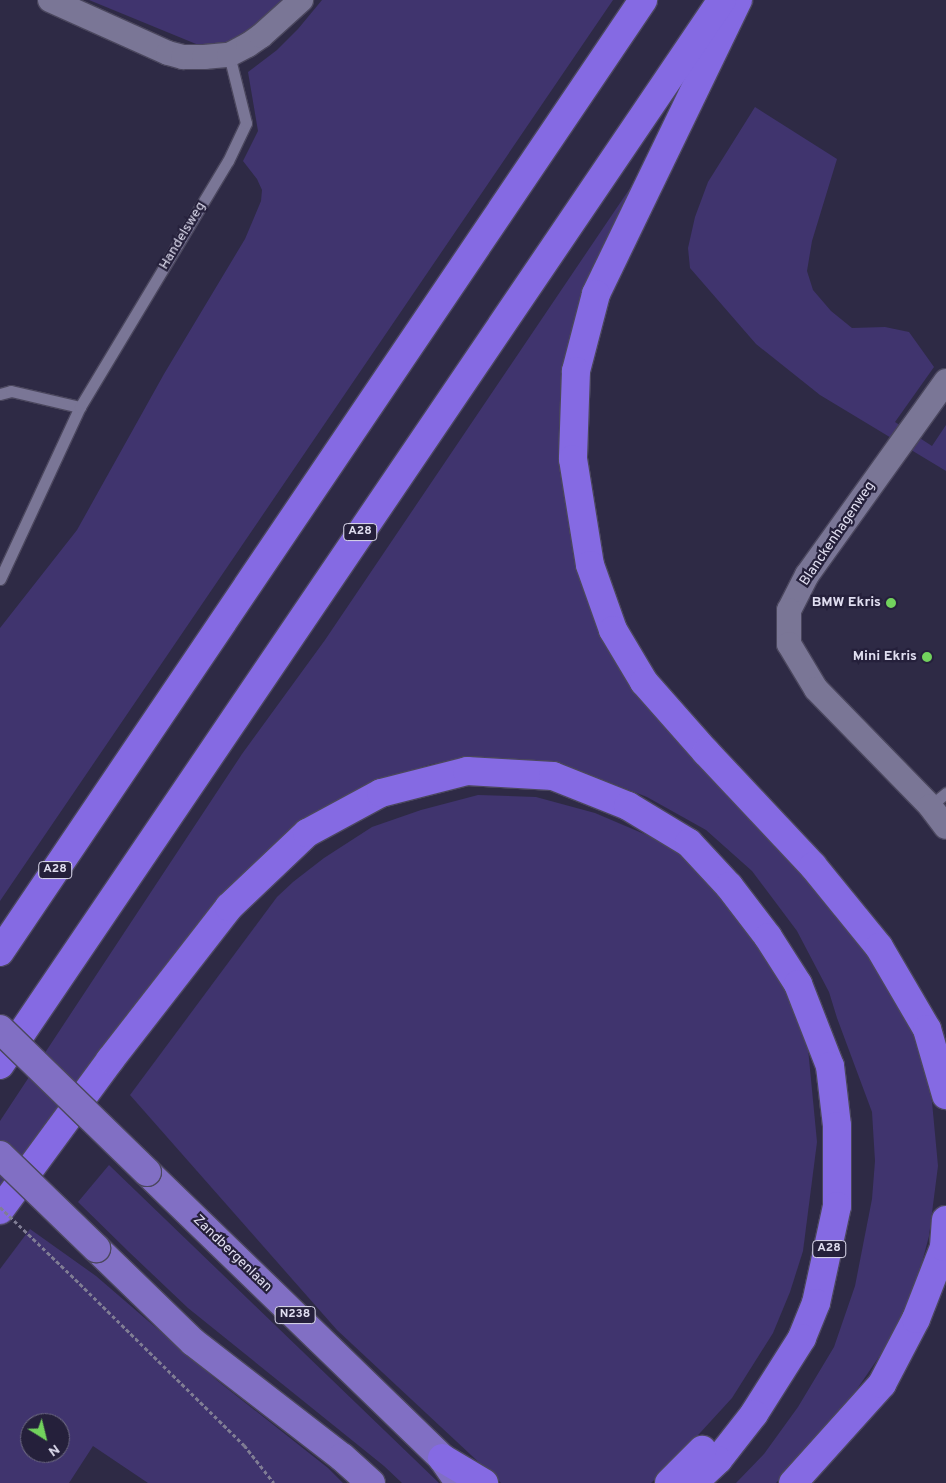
<!DOCTYPE html>
<html>
<head>
<meta charset="utf-8">
<style>
  body { margin:0 }
  #map { position:relative; width:946px; height:1483px; overflow:hidden; background:#2e2a45; font-family:Overpass,sans-serif }
  div>[style] { position:absolute }
  .green>* { inset:0; background:#40346e }
  .path>* { height:3px; margin-top:-1.5px; transform-origin:0; background:repeating-linear-gradient(90deg,#807d94 0 4px,transparent 0 6.5px) }
  .roads { filter:drop-shadow(1px 0 #4b475e) drop-shadow(-1px 0 #4b475e) drop-shadow(0 1px #4b475e) drop-shadow(0 -1px #4b475e) }
  .lane>* { height:11px; margin:-5.5px; padding:0 5.5px; transform-origin:5.5px; border-radius:5.5px; background:#7a7696 }
  .street>* { height:24px; margin:-12px; padding:0 12px; transform-origin:12px; border-radius:12px; background:#7a7696 }
  .primary>* { height:28px; margin:-14px; padding:0 14px; transform-origin:14px; border-radius:14px; background:#816fc4 }
  .highway>* { height:28px; margin:-14px; padding:0 14px; transform-origin:14px; border-radius:14px; background:#856ae3 }
  .path-bridge>* { height:3px; margin-top:-1.5px; transform-origin:0; background:repeating-linear-gradient(90deg,#807d94 0 4px,transparent 0 6.5px) }
  .bridges { filter:drop-shadow(1px 0 #4b475e) drop-shadow(-1px 0 #4b475e) drop-shadow(0 1px #4b475e) drop-shadow(0 -1px #4b475e) }
  .primary-bridge>* { height:28px; margin:-14px; padding:0 14px; transform-origin:14px; border-radius:14px; background:#816fc4 }
  .dots>* { width:14px; height:14px; translate:-50% -50%; box-sizing:border-box; border:2px solid #25203b; border-radius:50% }
  span { translate:-50% -50%; white-space:nowrap; text-align:center; line-height:1.15; -webkit-text-stroke:4.5px #25203b; paint-order:stroke }
  .shield-label span { padding:1px 4px; background:#25203b; border:1px solid; border-radius:4px; -webkit-text-stroke-width:0 }
  .shield-label { font-size:12px; color:#e0def0; font-weight:700 }
  .street-label { font-size:14px; color:#e0def0 }
  .poi-label { font-size:14px; color:#e0def0; font-weight:700 }
  .right { translate:-100% -50%; text-align:right }
  .north { position:absolute; left:20px; top:1413px; width:50px; height:50px; box-sizing:border-box; background:#25203b; border:1px solid #706c83; border-radius:50%; rotate:144deg; font-size:14px; font-weight:700; line-height:20px; text-align:center; color:#e0def0 }
  .north::after { content:''; display:block; margin:auto; width:18px; height:22px; background:#72d25d; clip-path:polygon(50% 0,100% 100%,50% 72%,0 100%) }
</style>
</head>
<body>
<div id="map">
  <div class="green">
    <div style="clip-path:polygon(89px 0,284px 0,276px 10px,218px 53px)"></div>
    <div style="clip-path:polygon(322px 0,613px 0,0 901px,0 628px,77px 530px,164px 374px,245px 239px,261px 201px,262px 190px,257px 179px,243px 161px,258px 131px,248px 72px,277px 50px,298px 29px)"></div>
    <div style="clip-path:polygon(755px 107px,837px 159px,812px 241px,807px 271px,813px 290px,831px 311px,852px 328px,885px 327px,909px 332px,934px 367px,895px 422px,932px 446px,946px 425px,946px 471px,820px 395px,756px 344px,690px 268px,688px 248px,695px 217px,708px 182px)"></div>
    <div style="clip-path:polygon(643px 169px,597px 276px,571px 496px,637px 660px,860px 914px,920px 1047px,932px 1102px,938px 1166px,929px 1236px,915px 1289px,883px 1351px,842px 1411px,776px 1483px,736px 1483px,764px 1454px,798px 1407px,834px 1347px,855px 1286px,872px 1199px,875px 1161px,872px 1112px,837px 1018px,829px 992px,797px 931px,752px 871px,706px 830px,647px 797px,573px 768px,524px 759px,471px 760px,432px 764px,382px 779px,305px 827px,0 1208px,0 1121px,242px 754px,325px 640px)"></div>
    <div style="clip-path:polygon(478px 795px,536px 797px,595px 813px,656px 839px,701px 868px,736px 904px,790px 997px,807px 1038px,817px 1142px,803px 1251px,790px 1292px,773px 1333px,732px 1398px,678px 1457px,651px 1483px,501px 1483px,337px 1330px,130px 1095px,277px 897px,293px 882px,324px 858px,372px 827px,421px 810px)"></div>
    <div style="clip-path:polygon(109px 1165px,439px 1483px,402px 1483px,384px 1466px,188px 1308px,129px 1252px,78px 1202px)"></div>
    <div style="clip-path:polygon(evenodd,30px 1229px,96px 1276px,219px 1382px,328px 1468px,343px 1483px,148px 1483px,93px 1446px,69px 1483px,0 1483px,0 1269px,30px 1229px,30px 1423px,60px 1423px,60px 1453px,30px 1453px,30px 1423px)"></div>
  </div>
  <div class="path">
    <div style="left:75px;top:1279px;width:237px;rotate:44.5deg"></div>
    <div style="left:244px;top:1445px;width:48px;rotate:51.7deg"></div>
  </div>
  <div class="roads">
    <div class="lane">
      <div style="left:0;top:394px;width:11px;rotate:-15deg"></div>
      <div style="left:11px;top:391px;width:71px;rotate:13.1deg"></div>
      <div style="left:0;top:579px;width:190px;rotate:-65.1deg"></div>
      <div style="left:80px;top:407px;width:287px;rotate:-59deg"></div>
      <div style="left:228px;top:161px;width:42px;rotate:-64.7deg"></div>
      <div style="left:246px;top:123px;width:70px;rotate:-104deg"></div>
      <div style="left:930px;top:806px;width:21px;rotate:-39deg"></div>
    </div>
    <div class="street">
      <div style="left:50px;top:0;width:129px;rotate:24.2deg"></div>
      <div style="left:168px;top:53px;width:16px;rotate:15deg"></div>
      <div style="left:183px;top:57px;width:21px"></div>
      <div style="left:204px;top:57px;width:25px;rotate:-5deg"></div>
      <div style="left:229px;top:55px;width:21px;rotate:-28deg"></div>
      <div style="left:248px;top:45px;width:16px;rotate:-35deg"></div>
      <div style="left:261px;top:36px;width:54px;rotate:-42deg"></div>
      <div style="left:946px;top:381px;width:239px;rotate:125.6deg"></div>
      <div style="left:807px;top:575px;width:39px;rotate:117deg"></div>
      <div style="left:789px;top:610px;width:34px;rotate:90deg"></div>
      <div style="left:789px;top:644px;width:52px;rotate:59deg"></div>
      <div style="left:816px;top:689px;width:163px;rotate:45.7deg"></div>
      <div style="left:930px;top:806px;width:26px;rotate:53deg"></div>
    </div>
    <div class="primary">
      <div style="left:147px;top:1172px;width:411px;rotate:44.1deg"></div>
      <div style="left:442px;top:1458px;width:24px;rotate:55deg"></div>
      <div style="left:96px;top:1248px;width:135px;rotate:44.1deg"></div>
      <div style="left:193px;top:1342px;width:188px;rotate:37.7deg"></div>
      <div style="left:342px;top:1457px;width:39px;rotate:42deg"></div>
    </div>
    <div class="highway">
      <div style="left:738px;top:0;width:326px;rotate:115.8deg"></div>
      <div style="left:596px;top:294px;width:80px;rotate:104.6deg"></div>
      <div style="left:576px;top:371px;width:88px;rotate:92deg"></div>
      <div style="left:573px;top:459px;width:107px;rotate:80.9deg"></div>
      <div style="left:590px;top:565px;width:69px;rotate:70.5deg"></div>
      <div style="left:613px;top:630px;width:61px;rotate:59.2deg"></div>
      <div style="left:644px;top:682px;width:94px;rotate:48.5deg"></div>
      <div style="left:706px;top:752px;width:156px;rotate:46.8deg"></div>
      <div style="left:813px;top:866px;width:104px;rotate:50.8deg"></div>
      <div style="left:879px;top:947px;width:95px;rotate:59.7deg"></div>
      <div style="left:927px;top:1029px;width:69px;rotate:73.9deg"></div>
      <div style="left:0;top:952px;width:1149px;rotate:-55.96deg"></div>
      <div style="left:0;top:1065px;width:1287px;rotate:-55.87deg"></div>
      <div style="left:0;top:1210px;width:186px;rotate:-53.7deg"></div>
      <div style="left:110px;top:1060px;width:194px;rotate:-52.1deg"></div>
      <div style="left:229px;top:907px;width:108px;rotate:-43.5deg"></div>
      <div style="left:307px;top:833px;width:84px;rotate:-28.4deg"></div>
      <div style="left:381px;top:793px;width:89px;rotate:-14.3deg"></div>
      <div style="left:467px;top:771px;width:86px;rotate:3.3deg"></div>
      <div style="left:553px;top:776px;width:81px;rotate:21.8deg"></div>
      <div style="left:628px;top:806px;width:71px;rotate:31.2deg"></div>
      <div style="left:689px;top:843px;width:59px;rotate:47.1deg"></div>
      <div style="left:729px;top:886px;width:64px;rotate:52.6deg"></div>
      <div style="left:768px;top:937px;width:56px;rotate:57.4deg"></div>
      <div style="left:798px;top:984px;width:88px;rotate:68.7deg"></div>
      <div style="left:830px;top:1066px;width:60px;rotate:83.3deg"></div>
      <div style="left:837px;top:1126px;width:80px;rotate:90deg"></div>
      <div style="left:837px;top:1206px;width:99px;rotate:102.2deg"></div>
      <div style="left:816px;top:1303px;width:38px;rotate:112deg"></div>
      <div style="left:802px;top:1338px;width:90px;rotate:122.3deg"></div>
      <div style="left:754px;top:1414px;width:58px;rotate:128deg"></div>
      <div style="left:718px;top:1460px;width:34px;rotate:137deg"></div>
      <div style="left:442px;top:1458px;width:49px;rotate:30.8deg"></div>
      <div style="left:669px;top:1483px;width:47px;rotate:-45deg"></div>
      <div style="left:793px;top:1483px;width:133px;rotate:-48deg"></div>
      <div style="left:882px;top:1384px;width:73px;rotate:-62.4deg"></div>
      <div style="left:916px;top:1319px;width:77px;rotate:-68.7deg"></div>
      <div style="left:944px;top:1247px;width:27px;rotate:-86deg"></div>
    </div>
  </div>
  <div class="path-bridge">
    <div style="left:0;top:1207px;width:104px;rotate:43.8deg"></div>
  </div>
  <div class="bridges">
    <div class="primary-bridge">
      <div style="left:0;top:1029px;width:205px;rotate:44.2deg"></div>
      <div style="left:0;top:1155px;width:134px;rotate:44.1deg"></div>
    </div>
  </div>
  <div class="dots">
    <div style="left:891px;top:603px;background:#72d25d"></div>
    <div style="left:927px;top:657px;background:#72d25d"></div>
  </div>
  <div class="shield-label">
    <span style="left:360px;top:532px">A28</span>
    <span style="left:55px;top:870px">A28</span>
    <span style="left:829px;top:1249px">A28</span>
    <span style="left:295px;top:1315px">N238</span>
  </div>
  <div class="street-label">
    <span style="left:183px;top:236px;rotate:-59deg">Handelsweg</span>
    <span style="left:838px;top:534px;rotate:-56deg">Blanckenhagenweg</span>
    <span style="left:232px;top:1254px;rotate:44deg">Zandbergenlaan</span>
  </div>
  <div class="poi-label">
    <span class="right" style="left:881px;top:603px">BMW Ekris</span>
    <span class="right" style="left:917px;top:657px">Mini Ekris</span>
  </div>
  <div class="north">N</div>
</div>
</body>
</html>
